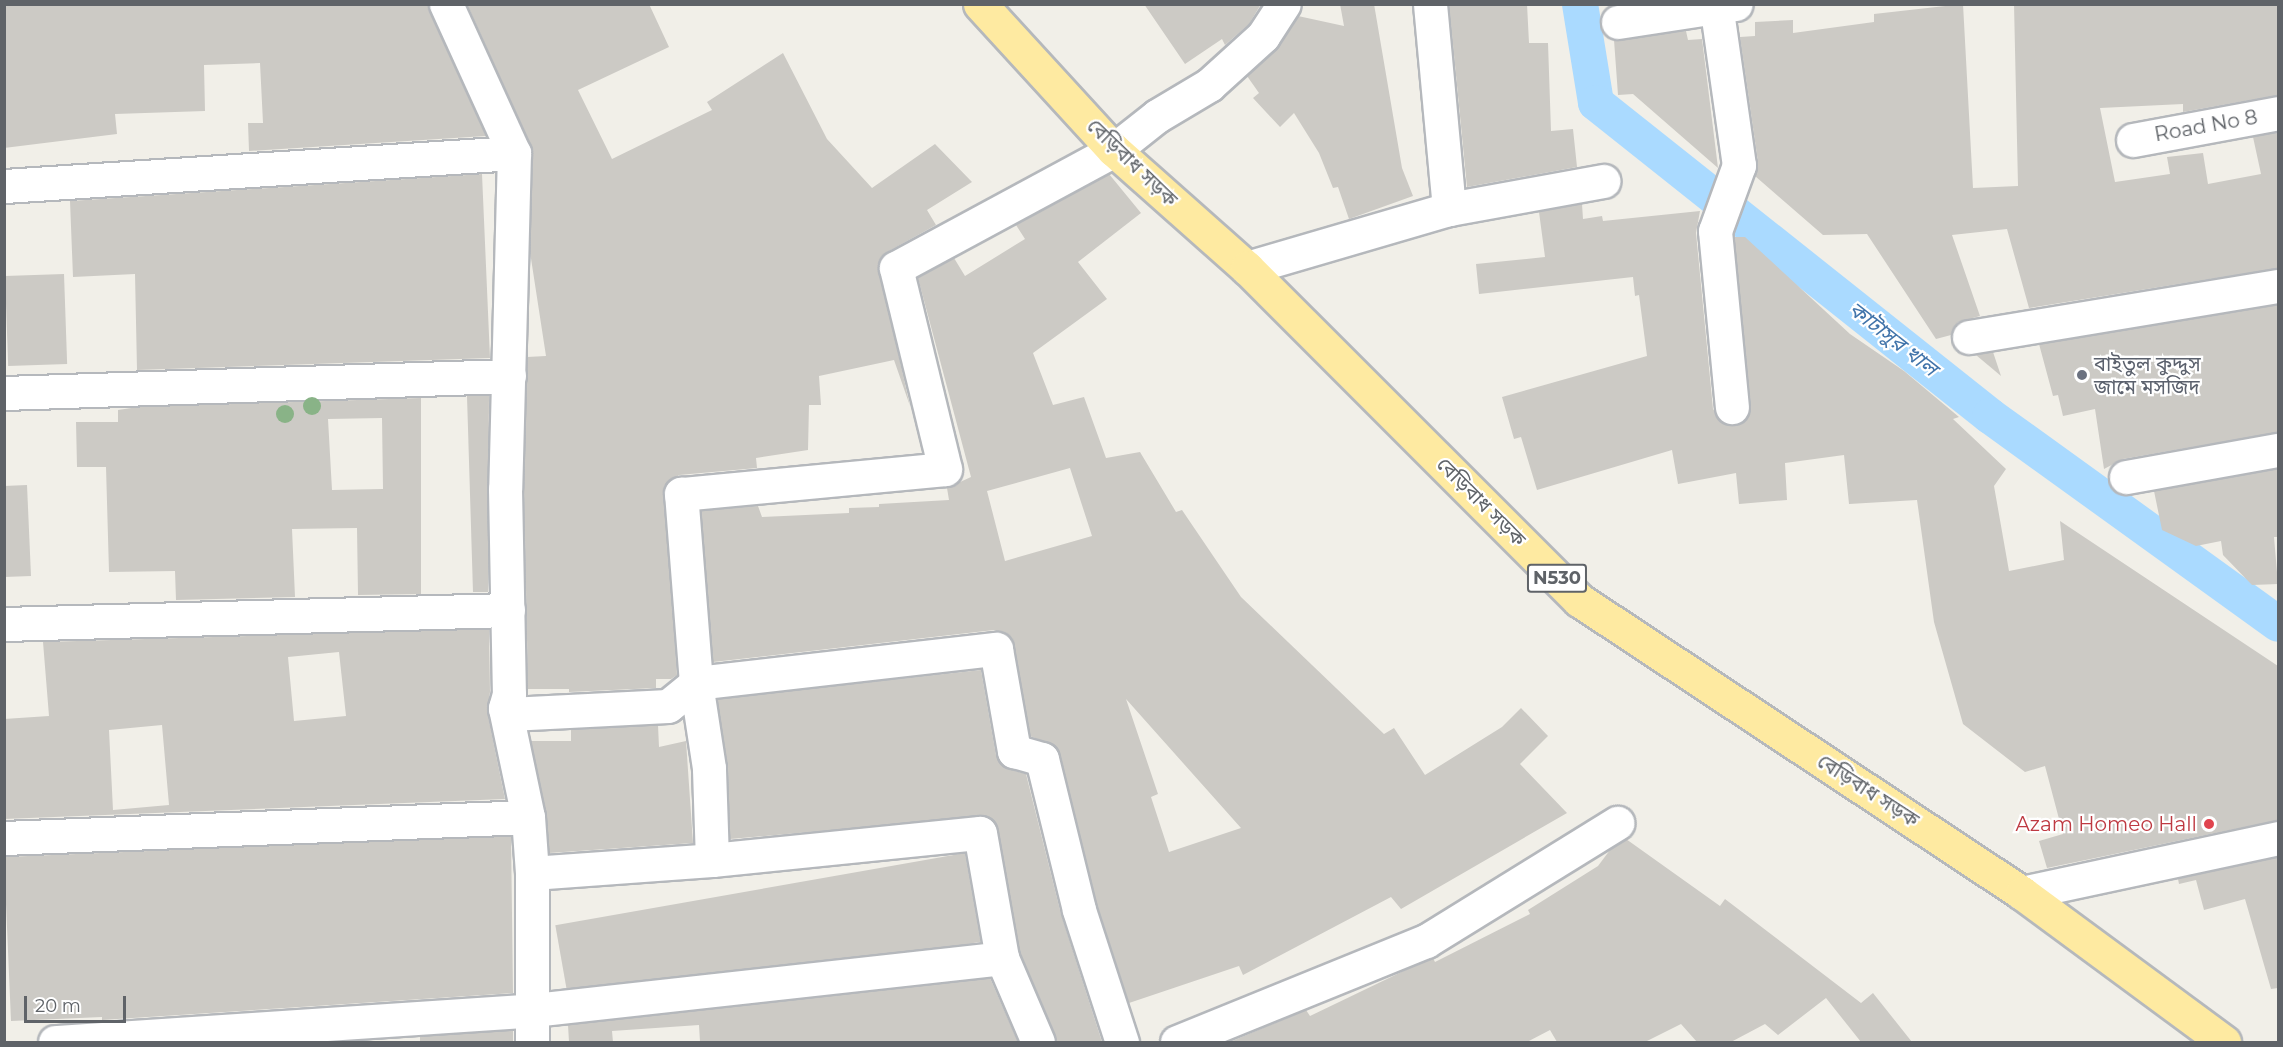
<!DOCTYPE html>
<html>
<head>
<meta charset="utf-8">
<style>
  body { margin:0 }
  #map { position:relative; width:2283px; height:1047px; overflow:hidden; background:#f1efe8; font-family:Montserrat,"Noto Sans Bengali",sans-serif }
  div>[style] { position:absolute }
  .canal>* { height:36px; margin:-18px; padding:0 18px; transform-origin:18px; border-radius:18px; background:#aadaff }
  .building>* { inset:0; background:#cccac5; transform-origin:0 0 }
  .roads { filter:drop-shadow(2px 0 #b5b8bc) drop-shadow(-2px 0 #b5b8bc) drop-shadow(0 2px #b5b8bc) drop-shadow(0 -2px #b5b8bc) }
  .minor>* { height:33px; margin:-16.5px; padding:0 16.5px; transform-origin:16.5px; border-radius:16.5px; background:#fff }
  .trunk>* { height:33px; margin:-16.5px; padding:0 16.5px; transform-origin:16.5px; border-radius:16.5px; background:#feeaa1 }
  .trees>* { width:18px; height:18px; margin:-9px; border-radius:50%; background:#89b387 }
  .dots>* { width:16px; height:16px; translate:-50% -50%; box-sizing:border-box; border:3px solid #fff; border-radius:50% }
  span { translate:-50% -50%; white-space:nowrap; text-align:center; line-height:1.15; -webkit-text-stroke:4.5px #fff; paint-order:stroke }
  .shield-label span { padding:2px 4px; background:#fff; border:2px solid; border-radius:4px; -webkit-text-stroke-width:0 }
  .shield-label { font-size:18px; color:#5f6368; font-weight:700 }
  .street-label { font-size:20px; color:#5f6368 }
  .worship-label { font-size:20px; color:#5b616d }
  .left { translate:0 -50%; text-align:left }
  .health-label { font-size:20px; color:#be3a42 }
  .right { translate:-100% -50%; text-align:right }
  .water-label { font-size:21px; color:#4174aa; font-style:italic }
  .frame { position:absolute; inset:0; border:6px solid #5f6368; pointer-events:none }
  .scale { position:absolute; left:24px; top:996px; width:102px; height:27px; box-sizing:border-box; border:3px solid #5f6368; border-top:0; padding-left:8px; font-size:18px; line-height:21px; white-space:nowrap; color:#5f6368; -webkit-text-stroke:4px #fff; paint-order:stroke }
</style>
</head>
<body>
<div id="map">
  <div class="canal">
    <div style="left:1580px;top:4px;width:100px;rotate:80.8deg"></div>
    <div style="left:1596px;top:103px;width:503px;rotate:38.46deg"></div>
    <div style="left:1990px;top:416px;width:355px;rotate:35.8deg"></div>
  </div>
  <div class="building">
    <div style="clip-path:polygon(4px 4px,428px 4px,486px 136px,249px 151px,248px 123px,263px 123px,260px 63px,204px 65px,205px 111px,115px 114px,117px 134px,4px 148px)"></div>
    <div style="clip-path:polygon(467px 4px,649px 4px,669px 47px,578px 90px,612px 159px,712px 110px,707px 102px,783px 53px,827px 139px,872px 188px,935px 144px,972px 182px,927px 210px,936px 225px,887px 252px,878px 264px,910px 406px,894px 360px,819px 376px,821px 405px,809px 405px,808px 450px,756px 458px,757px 468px,679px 475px,664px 486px,677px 675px,671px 679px,656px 679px,656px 688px,569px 692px,569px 689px,528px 689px,524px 489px,527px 357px,546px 356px,530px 252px,533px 151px)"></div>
    <div style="clip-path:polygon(1144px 4px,1261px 4px,1249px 24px,1225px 45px,1222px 39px,1185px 64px)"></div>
    <div style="clip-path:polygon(1340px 4px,1374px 4px,1402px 168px,1413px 196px,1349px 219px,1338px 187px,1333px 188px,1319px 153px,1294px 113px,1280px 127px,1253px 98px,1259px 93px,1247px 76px,1276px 50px,1298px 16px,1344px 26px)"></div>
    <div style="clip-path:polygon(1449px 4px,1527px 4px,1529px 43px,1548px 43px,1551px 131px,1573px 129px,1577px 167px,1467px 187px)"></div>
    <div style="clip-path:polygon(1963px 4px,1973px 188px,2018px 186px,2014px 4px,2278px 4px,2278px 95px,2183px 112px,2183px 104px,2100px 108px,2115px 182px,2170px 174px,2167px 157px,2203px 153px,2208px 184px,2261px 174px,2253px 137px,2278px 132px,2278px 268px,2029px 308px,2007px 229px,1952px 235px,1980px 316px,1958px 322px,1951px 335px,1936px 339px,1867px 234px,1823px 235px,1755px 176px,1758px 162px,1740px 37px,1755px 36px,1755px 22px,1793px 20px,1793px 33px,1874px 22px,1874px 14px)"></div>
    <div style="clip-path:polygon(1686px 31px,1688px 40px,1702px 39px,1718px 168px,1633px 94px,1618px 95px,1614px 40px)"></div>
    <div style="clip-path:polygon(482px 174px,490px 358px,137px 370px,135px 274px,73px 277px,70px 201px)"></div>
    <div style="clip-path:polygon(evenodd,1109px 174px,1141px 213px,1078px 262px,1107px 299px,1033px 353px,1053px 405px,1084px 397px,1106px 458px,1140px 452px,1176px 512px,1182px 510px,1241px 597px,1384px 734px,1394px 728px,1425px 775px,1502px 727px,1521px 708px,1548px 736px,1520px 764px,1567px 813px,1401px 909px,1391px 897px,1243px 975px,1239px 966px,1129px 1003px,1097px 905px,1060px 755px,1055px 746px,1030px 736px,1010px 637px,994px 630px,713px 662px,701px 511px,758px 506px,762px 517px,849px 513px,849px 508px,879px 507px,879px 504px,949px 500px,947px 488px,971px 477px,918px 278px,954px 258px,965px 276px,1025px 239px,1016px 225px,1109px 174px,1070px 468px,1092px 536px,1005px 561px,987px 491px,1070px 468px,1109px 174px,1126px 699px,1241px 828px,1169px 852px,1151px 797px,1158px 794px,1126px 699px)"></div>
    <div style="clip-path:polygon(1582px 204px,1583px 219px,1602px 216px,1603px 221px,1700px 211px,1696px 233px,1713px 409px,1724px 424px,1742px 423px,1751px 406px,1734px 237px,1745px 237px,1850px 334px,1904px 371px,1959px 417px,1953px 419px,2006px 469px,1994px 486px,2009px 571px,2064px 560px,2060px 521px,2278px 666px,2278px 820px,2047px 868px,2039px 841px,2063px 834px,2045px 766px,2025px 772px,1963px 724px,1934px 622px,1917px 500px,1849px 504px,1844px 455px,1785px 463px,1787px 500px,1739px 504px,1736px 473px,1678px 484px,1672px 450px,1537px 490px,1521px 437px,1514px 439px,1502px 397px,1647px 356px,1639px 295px,1635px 296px,1633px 277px,1479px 294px,1476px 264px,1545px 257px,1539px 212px)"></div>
    <div style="left:64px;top:274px;width:90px;height:59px;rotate:88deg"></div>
    <div style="clip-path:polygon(2278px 305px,2278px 432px,2123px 459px,2104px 469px,2095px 409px,2063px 416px,2058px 395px,2053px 396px,2039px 344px)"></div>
    <div style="clip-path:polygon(1993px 352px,2001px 376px,1976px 355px)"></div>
    <div style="clip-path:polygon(489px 395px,488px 592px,473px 592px,467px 396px)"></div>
    <div style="clip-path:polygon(evenodd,421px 398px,421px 594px,358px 595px,357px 528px,292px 529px,295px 597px,176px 600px,175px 571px,109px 572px,106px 467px,77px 467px,76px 422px,118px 422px,118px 410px,138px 407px,421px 398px,382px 418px,383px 489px,332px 490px,328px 419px,382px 418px)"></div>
    <div style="clip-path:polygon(2278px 469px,2278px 537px,2274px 537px,2278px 584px,2252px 585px,2223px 555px,2221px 541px,2196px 546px,2162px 530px,2154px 491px)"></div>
    <div style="clip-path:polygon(27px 485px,31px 576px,4px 577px,4px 486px)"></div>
    <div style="clip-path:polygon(evenodd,489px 629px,490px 692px,487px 711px,505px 799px,4px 819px,4px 719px,49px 716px,43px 642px,489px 629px,339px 652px,346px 716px,294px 721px,288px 657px,339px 652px,489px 629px,162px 725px,169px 805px,113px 810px,109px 730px,162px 725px)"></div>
    <div style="clip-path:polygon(981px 670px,996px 755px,1008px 769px,1026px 774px,1061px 914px,1102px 1042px,1056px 1042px,1020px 953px,998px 830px,988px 816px,730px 839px,728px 767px,717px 699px)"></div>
    <div style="clip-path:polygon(658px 725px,659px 747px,686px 741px,693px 843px,549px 853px,546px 813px,531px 741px,571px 741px,571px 730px)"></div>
    <div style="clip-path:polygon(511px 836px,513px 993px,102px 1020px,102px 1017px,11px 1021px,4px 857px)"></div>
    <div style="clip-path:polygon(1626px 839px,1720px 906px,1725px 899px,1861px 1003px,1873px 993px,1912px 1042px,1861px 1042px,1826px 998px,1778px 1035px,1765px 1024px,1731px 1042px,1697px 1042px,1681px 1024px,1645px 1042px,1557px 1042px,1550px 1030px,1527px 1042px,1230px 1042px,1306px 1010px,1310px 1016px,1416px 965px,1433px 958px,1435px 962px,1530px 914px,1528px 910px,1598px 866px,1610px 850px)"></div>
    <div style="left:965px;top:853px;width:90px;height:416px;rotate:80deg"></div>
    <div style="clip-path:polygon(2278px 857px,2278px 988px,2271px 989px,2245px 899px,2204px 910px,2196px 880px,2179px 884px,2178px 879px)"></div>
    <div style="clip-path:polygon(990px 978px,1018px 1042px,700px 1042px,699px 1025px,612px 1031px,613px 1042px,569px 1042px,568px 1025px)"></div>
    <div style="clip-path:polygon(513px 1030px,513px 1042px,420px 1042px,420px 1036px)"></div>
  </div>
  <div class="roads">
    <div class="minor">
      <div style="left:446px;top:4px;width:164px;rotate:65.5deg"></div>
      <div style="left:514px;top:153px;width:336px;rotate:91.5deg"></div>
      <div style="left:505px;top:489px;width:205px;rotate:88.9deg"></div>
      <div style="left:509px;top:694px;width:15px;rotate:106deg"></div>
      <div style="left:505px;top:708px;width:111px;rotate:78.1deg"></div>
      <div style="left:528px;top:817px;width:56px;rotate:85.9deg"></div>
      <div style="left:532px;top:873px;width:169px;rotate:90deg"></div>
      <div style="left:1430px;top:4px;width:206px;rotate:84.7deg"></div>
      <div style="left:1716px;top:4px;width:163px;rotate:81.9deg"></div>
      <div style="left:1739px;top:165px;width:70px;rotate:110deg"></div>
      <div style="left:1715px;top:231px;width:177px;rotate:84.5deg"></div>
      <div style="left:1618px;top:22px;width:119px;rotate:-8.7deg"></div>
      <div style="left:2133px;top:140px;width:147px;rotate:-10.5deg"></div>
      <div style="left:4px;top:186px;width:511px;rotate:-3.7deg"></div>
      <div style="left:1247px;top:268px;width:210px;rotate:-16.3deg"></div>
      <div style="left:1449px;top:209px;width:157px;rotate:-10.3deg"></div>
      <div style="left:1969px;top:337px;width:313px;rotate:-9.4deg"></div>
      <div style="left:4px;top:393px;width:505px;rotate:-1.93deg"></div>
      <div style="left:2126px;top:477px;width:154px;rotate:-10.1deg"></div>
      <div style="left:4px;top:624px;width:504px;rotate:-1.59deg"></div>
      <div style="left:509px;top:714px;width:159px;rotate:-2.9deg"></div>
      <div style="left:668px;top:706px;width:36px;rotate:-39deg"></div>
      <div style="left:696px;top:683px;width:302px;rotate:-6.5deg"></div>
      <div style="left:996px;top:649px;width:104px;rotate:80deg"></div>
      <div style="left:1014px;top:751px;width:29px;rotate:16deg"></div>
      <div style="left:1042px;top:759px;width:155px;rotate:76.2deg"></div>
      <div style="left:1079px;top:910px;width:139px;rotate:72deg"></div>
      <div style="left:4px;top:838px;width:524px;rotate:-2.29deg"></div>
      <div style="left:712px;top:860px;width:92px;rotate:-91.9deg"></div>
      <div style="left:709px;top:768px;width:86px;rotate:-98.7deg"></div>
      <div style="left:696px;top:683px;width:190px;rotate:-94.5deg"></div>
      <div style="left:681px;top:494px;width:265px;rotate:-5.4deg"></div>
      <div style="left:945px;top:469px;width:207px;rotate:-103.7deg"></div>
      <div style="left:896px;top:268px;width:248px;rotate:-28.4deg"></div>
      <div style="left:1114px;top:150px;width:55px;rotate:-38.3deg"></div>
      <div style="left:1157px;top:116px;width:61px;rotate:-30.8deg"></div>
      <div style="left:1209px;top:85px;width:73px;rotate:-42.2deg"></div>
      <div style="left:1263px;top:36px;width:38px;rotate:-57deg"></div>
      <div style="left:532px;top:873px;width:180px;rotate:-4.1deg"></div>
      <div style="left:712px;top:860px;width:269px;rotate:-5.8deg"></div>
      <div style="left:980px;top:833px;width:127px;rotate:80deg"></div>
      <div style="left:1002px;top:958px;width:91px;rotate:66.8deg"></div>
      <div style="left:2022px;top:893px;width:262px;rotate:-12.1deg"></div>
      <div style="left:55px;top:1042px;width:479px;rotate:-3.8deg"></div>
      <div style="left:533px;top:1010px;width:472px;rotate:-6.3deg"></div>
      <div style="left:1177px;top:1042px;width:269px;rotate:-22.1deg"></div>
      <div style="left:1426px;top:941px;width:225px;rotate:-31.7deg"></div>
    </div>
    <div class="trunk">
      <div style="left:980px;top:4px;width:198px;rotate:47.5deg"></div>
      <div style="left:1114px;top:150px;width:178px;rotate:41.6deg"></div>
      <div style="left:1247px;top:268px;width:470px;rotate:45deg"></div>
      <div style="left:1579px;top:600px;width:531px;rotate:33.48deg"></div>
      <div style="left:2022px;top:893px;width:251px;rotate:36.4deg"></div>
    </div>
  </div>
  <div class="trees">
    <div style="left:312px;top:406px"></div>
    <div style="left:285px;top:414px"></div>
  </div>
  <div class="dots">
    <div style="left:2082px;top:375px;background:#6b7280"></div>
    <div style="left:2209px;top:824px;background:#e0444e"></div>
  </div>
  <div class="shield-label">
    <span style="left:1557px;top:578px">N530</span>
  </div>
  <div class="street-label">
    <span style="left:2206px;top:126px;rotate:-10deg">Road No 8</span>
    <span style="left:1132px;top:163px;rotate:44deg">বেড়িবাধ সড়ক</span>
    <span style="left:1481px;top:502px;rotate:45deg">বেড়িবাধ সড়ক</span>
    <span style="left:1868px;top:791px;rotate:33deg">বেড়িবাধ সড়ক</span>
  </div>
  <div class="worship-label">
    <span class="left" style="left:2094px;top:376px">বাইতুল কুদ্দুস<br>জামে মসজিদ</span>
  </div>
  <div class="health-label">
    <span class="right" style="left:2197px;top:824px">Azam Homeo Hall</span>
  </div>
  <div class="water-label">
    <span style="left:1893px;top:339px;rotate:38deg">কাটাসুর খাল</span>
  </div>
  <div class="frame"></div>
  <div class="scale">20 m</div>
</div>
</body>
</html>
